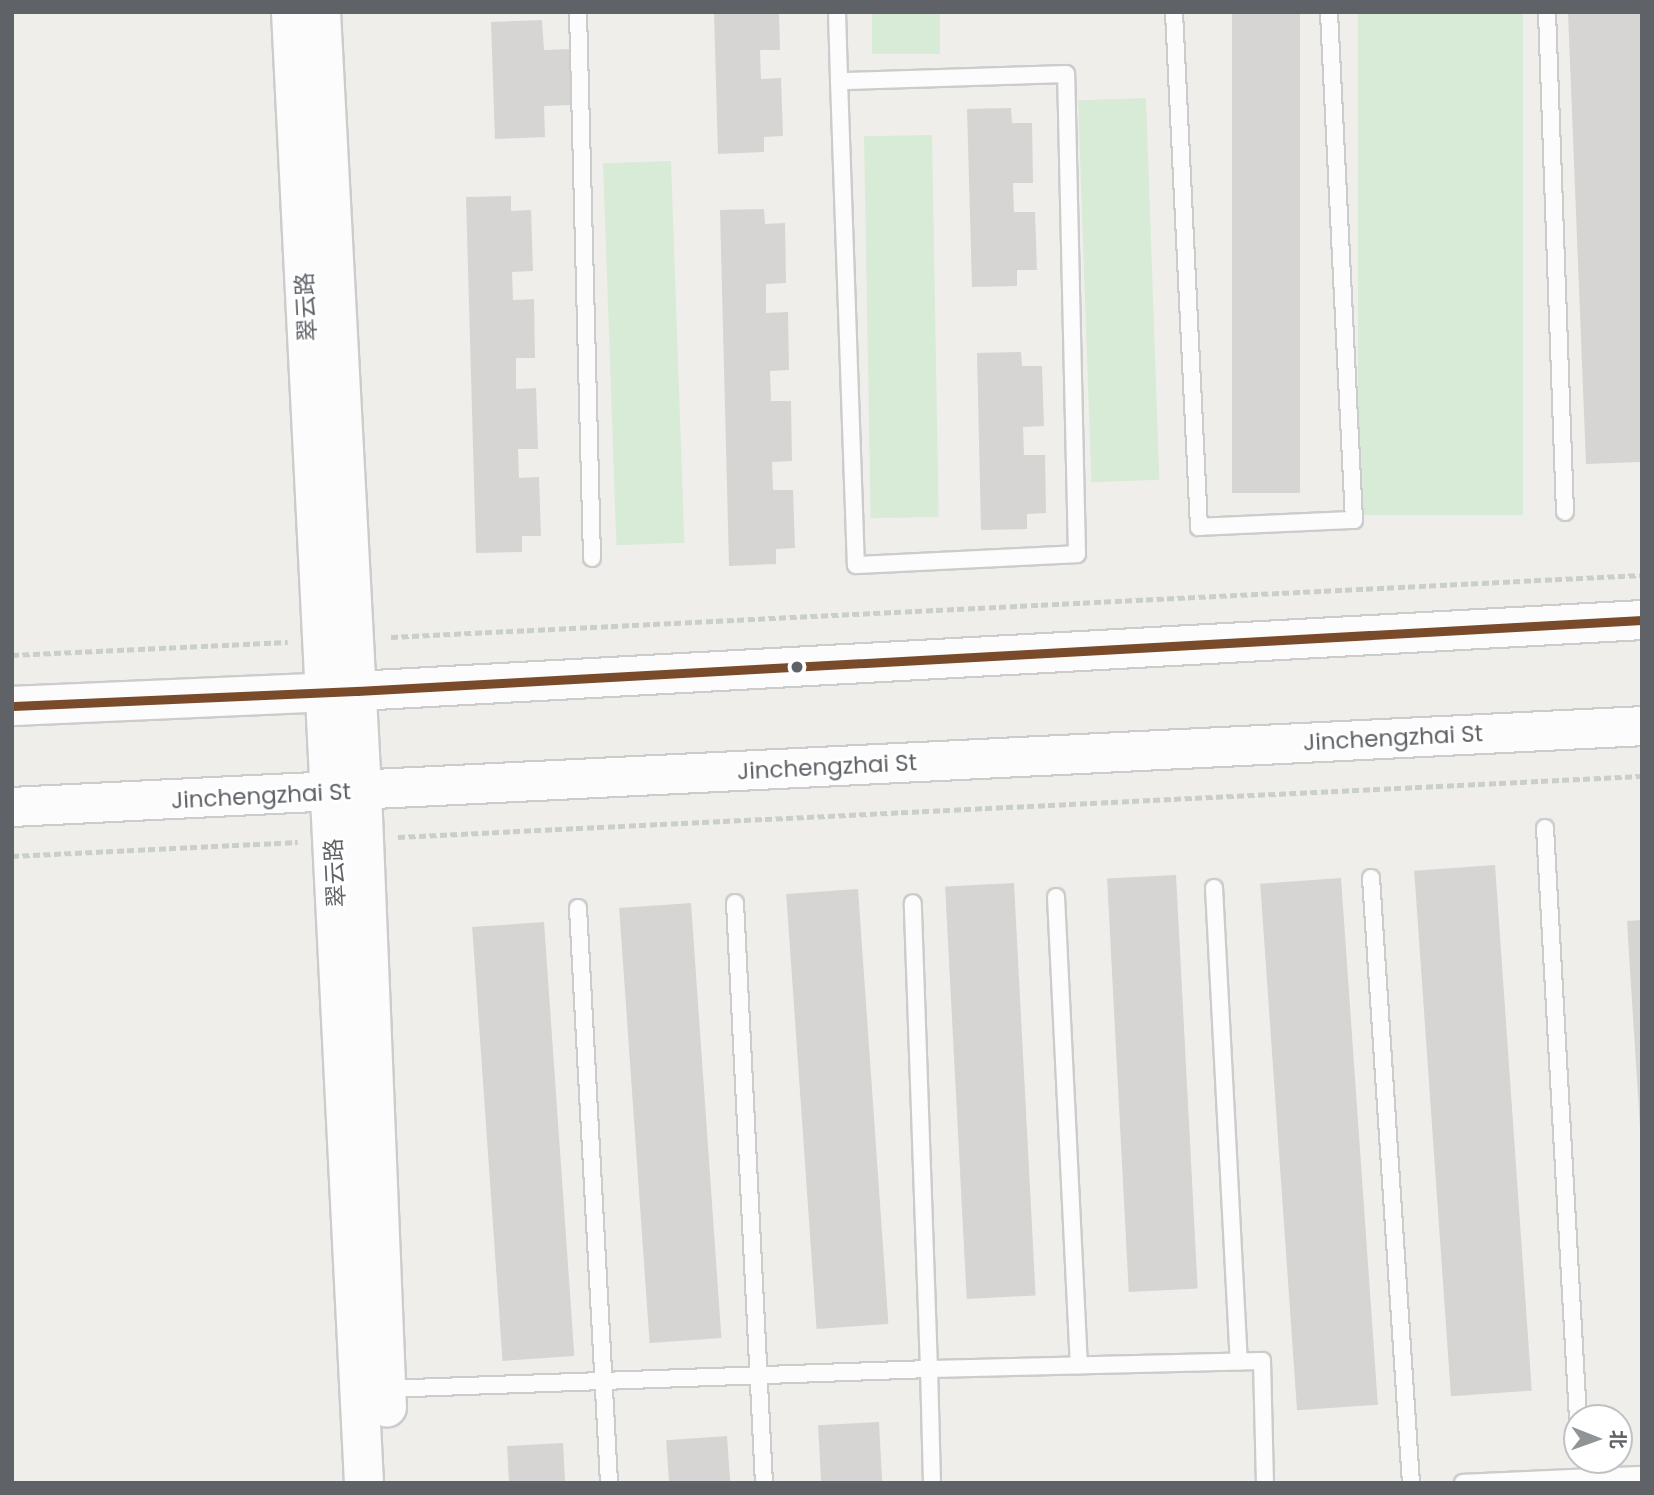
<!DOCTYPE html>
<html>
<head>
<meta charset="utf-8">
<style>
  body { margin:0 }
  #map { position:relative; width:1654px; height:1495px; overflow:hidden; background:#efeeea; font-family:Poppins,"Noto Sans SC",sans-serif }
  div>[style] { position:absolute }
  .green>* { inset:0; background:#d8ebd6; transform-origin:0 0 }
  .building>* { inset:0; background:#d6d5d3; transform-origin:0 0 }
  .path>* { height:4.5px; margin-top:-2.25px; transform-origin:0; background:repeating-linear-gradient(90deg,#cacfcc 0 7px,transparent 0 10.5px) }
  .roads { filter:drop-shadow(2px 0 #cbcccc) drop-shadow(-2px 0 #cbcccc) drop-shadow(0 2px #cbcccc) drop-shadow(0 -2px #cbcccc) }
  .service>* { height:16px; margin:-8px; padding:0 8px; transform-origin:8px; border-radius:8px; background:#fdfcfc }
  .tertiary>* { height:38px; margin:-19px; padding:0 19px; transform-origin:19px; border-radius:19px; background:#fdfcfc }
  .secondary>* { height:38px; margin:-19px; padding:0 19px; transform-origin:19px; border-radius:19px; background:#fdfcfc }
  .bus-1>* { height:9px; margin:-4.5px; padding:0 4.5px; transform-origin:4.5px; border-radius:4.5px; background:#7a4b2a }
  .dots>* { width:19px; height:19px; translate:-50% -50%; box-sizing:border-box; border:4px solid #fff; border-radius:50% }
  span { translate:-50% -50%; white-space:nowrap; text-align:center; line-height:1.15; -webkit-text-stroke:5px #fff; paint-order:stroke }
  .street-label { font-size:23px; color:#5f6368 }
  .frame { position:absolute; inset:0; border:14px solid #5f6368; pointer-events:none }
  .north { position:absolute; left:1563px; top:1404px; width:70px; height:70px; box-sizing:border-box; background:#fff; border:2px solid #bfc1c3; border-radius:50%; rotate:91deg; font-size:19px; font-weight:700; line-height:28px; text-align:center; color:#5f6368 }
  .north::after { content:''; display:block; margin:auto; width:24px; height:32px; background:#919496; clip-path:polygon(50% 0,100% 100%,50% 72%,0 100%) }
</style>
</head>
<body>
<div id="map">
  <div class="green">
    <div style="left:872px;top:12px;width:68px;height:42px"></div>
    <div style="left:1358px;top:12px;width:165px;height:503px"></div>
    <div style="left:1146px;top:98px;width:382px;height:68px;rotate:88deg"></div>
    <div style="left:932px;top:135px;width:382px;height:68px;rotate:89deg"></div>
    <div style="left:671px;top:161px;width:382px;height:68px;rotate:88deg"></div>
  </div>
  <div class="building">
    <div style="clip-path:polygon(714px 12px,779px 12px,780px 50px,760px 50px,761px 79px,781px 78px,783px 136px,764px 137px,764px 152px,718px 154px)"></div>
    <div style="left:1232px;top:12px;width:68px;height:481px"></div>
    <div style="clip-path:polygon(1568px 12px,1642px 12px,1642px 462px,1586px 464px)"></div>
    <div style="clip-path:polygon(542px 20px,544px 50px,569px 49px,571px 105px,544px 106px,545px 137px,495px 139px,491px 22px)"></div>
    <div style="clip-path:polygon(1011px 108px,1012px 123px,1032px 123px,1033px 183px,1013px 183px,1014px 212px,1035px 212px,1037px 270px,1017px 270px,1017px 286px,972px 287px,967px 109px)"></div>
    <div style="clip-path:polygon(511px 196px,511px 211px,531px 210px,533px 271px,512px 272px,513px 300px,534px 299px,535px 358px,516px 358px,516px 389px,536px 388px,538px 449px,518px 449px,519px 478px,539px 477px,541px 536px,522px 536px,522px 552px,476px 553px,466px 197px)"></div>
    <div style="clip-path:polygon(764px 209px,765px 224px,785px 223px,786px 283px,766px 284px,766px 313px,788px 312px,789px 370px,770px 371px,771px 401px,791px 401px,792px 461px,772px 462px,773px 490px,793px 490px,795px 548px,776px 549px,776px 564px,729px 566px,720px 210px)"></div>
    <div style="clip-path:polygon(1021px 352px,1022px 366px,1042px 366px,1044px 426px,1023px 427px,1024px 455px,1045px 455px,1046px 513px,1027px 514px,1027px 529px,981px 530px,977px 353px)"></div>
    <div style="left:1495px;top:865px;width:527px;height:81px;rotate:86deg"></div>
    <div style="left:1176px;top:875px;width:414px;height:69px;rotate:87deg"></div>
    <div style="left:1341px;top:878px;width:528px;height:81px;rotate:86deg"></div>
    <div style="left:1014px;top:883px;width:413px;height:69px;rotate:87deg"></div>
    <div style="left:858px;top:889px;width:436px;height:72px;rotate:86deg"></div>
    <div style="left:691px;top:903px;width:436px;height:72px;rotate:86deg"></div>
    <div style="clip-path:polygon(1642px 920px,1642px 1128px,1640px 1128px,1627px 921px)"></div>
    <div style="left:544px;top:922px;width:435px;height:72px;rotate:86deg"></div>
    <div style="left:879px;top:1422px;width:61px;height:61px;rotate:87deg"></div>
    <div style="left:727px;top:1436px;width:47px;height:61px;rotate:86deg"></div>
    <div style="left:563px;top:1443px;width:40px;height:56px;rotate:87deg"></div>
  </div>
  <div class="path">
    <div style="left:391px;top:637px;width:1253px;rotate:-2.84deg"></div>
    <div style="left:12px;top:655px;width:276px;rotate:-2.7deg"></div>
    <div style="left:398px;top:837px;width:1245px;rotate:-2.81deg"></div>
    <div style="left:12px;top:856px;width:286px;rotate:-2.8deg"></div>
  </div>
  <div class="roads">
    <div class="service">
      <div style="left:578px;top:12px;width:546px;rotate:88.53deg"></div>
      <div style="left:837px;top:12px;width:69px;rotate:88.3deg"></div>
      <div style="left:839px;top:81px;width:484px;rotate:88deg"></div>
      <div style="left:856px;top:565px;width:221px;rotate:-2.8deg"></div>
      <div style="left:1077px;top:554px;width:480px;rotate:-91.3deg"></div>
      <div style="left:1066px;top:74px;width:227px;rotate:178.2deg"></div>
      <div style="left:1174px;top:12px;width:516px;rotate:87.22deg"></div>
      <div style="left:1199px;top:527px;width:155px;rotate:-2.6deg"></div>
      <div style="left:1354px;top:520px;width:509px;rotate:-92.82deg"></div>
      <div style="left:1547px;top:12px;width:500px;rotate:87.94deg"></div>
      <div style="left:1545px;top:828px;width:591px;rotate:86.8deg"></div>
      <div style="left:1371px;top:878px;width:606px;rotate:86.22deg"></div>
      <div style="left:1214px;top:888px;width:474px;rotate:87deg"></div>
      <div style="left:1056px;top:897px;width:469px;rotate:87.2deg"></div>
      <div style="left:735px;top:903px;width:581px;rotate:87.14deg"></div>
      <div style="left:578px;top:908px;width:576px;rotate:86.91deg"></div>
      <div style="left:384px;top:1389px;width:545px;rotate:-2.1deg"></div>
      <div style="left:929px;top:1369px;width:466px;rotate:-92deg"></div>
      <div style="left:932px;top:1483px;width:114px;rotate:-91.5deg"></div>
      <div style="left:929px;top:1369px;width:333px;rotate:-1.4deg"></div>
      <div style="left:1262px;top:1361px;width:122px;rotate:88.6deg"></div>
      <div style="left:1463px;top:1483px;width:179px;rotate:-2.6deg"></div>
    </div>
    <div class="tertiary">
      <div style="left:291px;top:12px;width:1473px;rotate:87.16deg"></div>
      <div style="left:321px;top:12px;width:780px;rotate:86.99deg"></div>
      <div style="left:362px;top:791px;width:617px;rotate:87.68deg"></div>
    </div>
    <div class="secondary">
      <div style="left:12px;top:706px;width:345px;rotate:-2.5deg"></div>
      <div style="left:357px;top:691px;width:1287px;rotate:-3.16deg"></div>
      <div style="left:12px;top:807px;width:1632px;rotate:-2.84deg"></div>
    </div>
  </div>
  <div class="bus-1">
    <div style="left:12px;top:706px;width:345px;rotate:-2.5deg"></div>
    <div style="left:357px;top:691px;width:1287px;rotate:-3.16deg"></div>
  </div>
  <div class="dots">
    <div style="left:797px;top:667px;background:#5f6368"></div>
  </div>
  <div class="street-label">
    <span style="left:306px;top:307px;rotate:-93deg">翠云路</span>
    <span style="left:1393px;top:738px;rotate:-3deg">Jinchengzhai St</span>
    <span style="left:827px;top:767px;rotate:-3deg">Jinchengzhai St</span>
    <span style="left:261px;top:796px;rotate:-3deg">Jinchengzhai St</span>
    <span style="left:335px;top:873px;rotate:-93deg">翠云路</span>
  </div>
  <div class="frame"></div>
  <div class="north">北</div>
</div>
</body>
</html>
